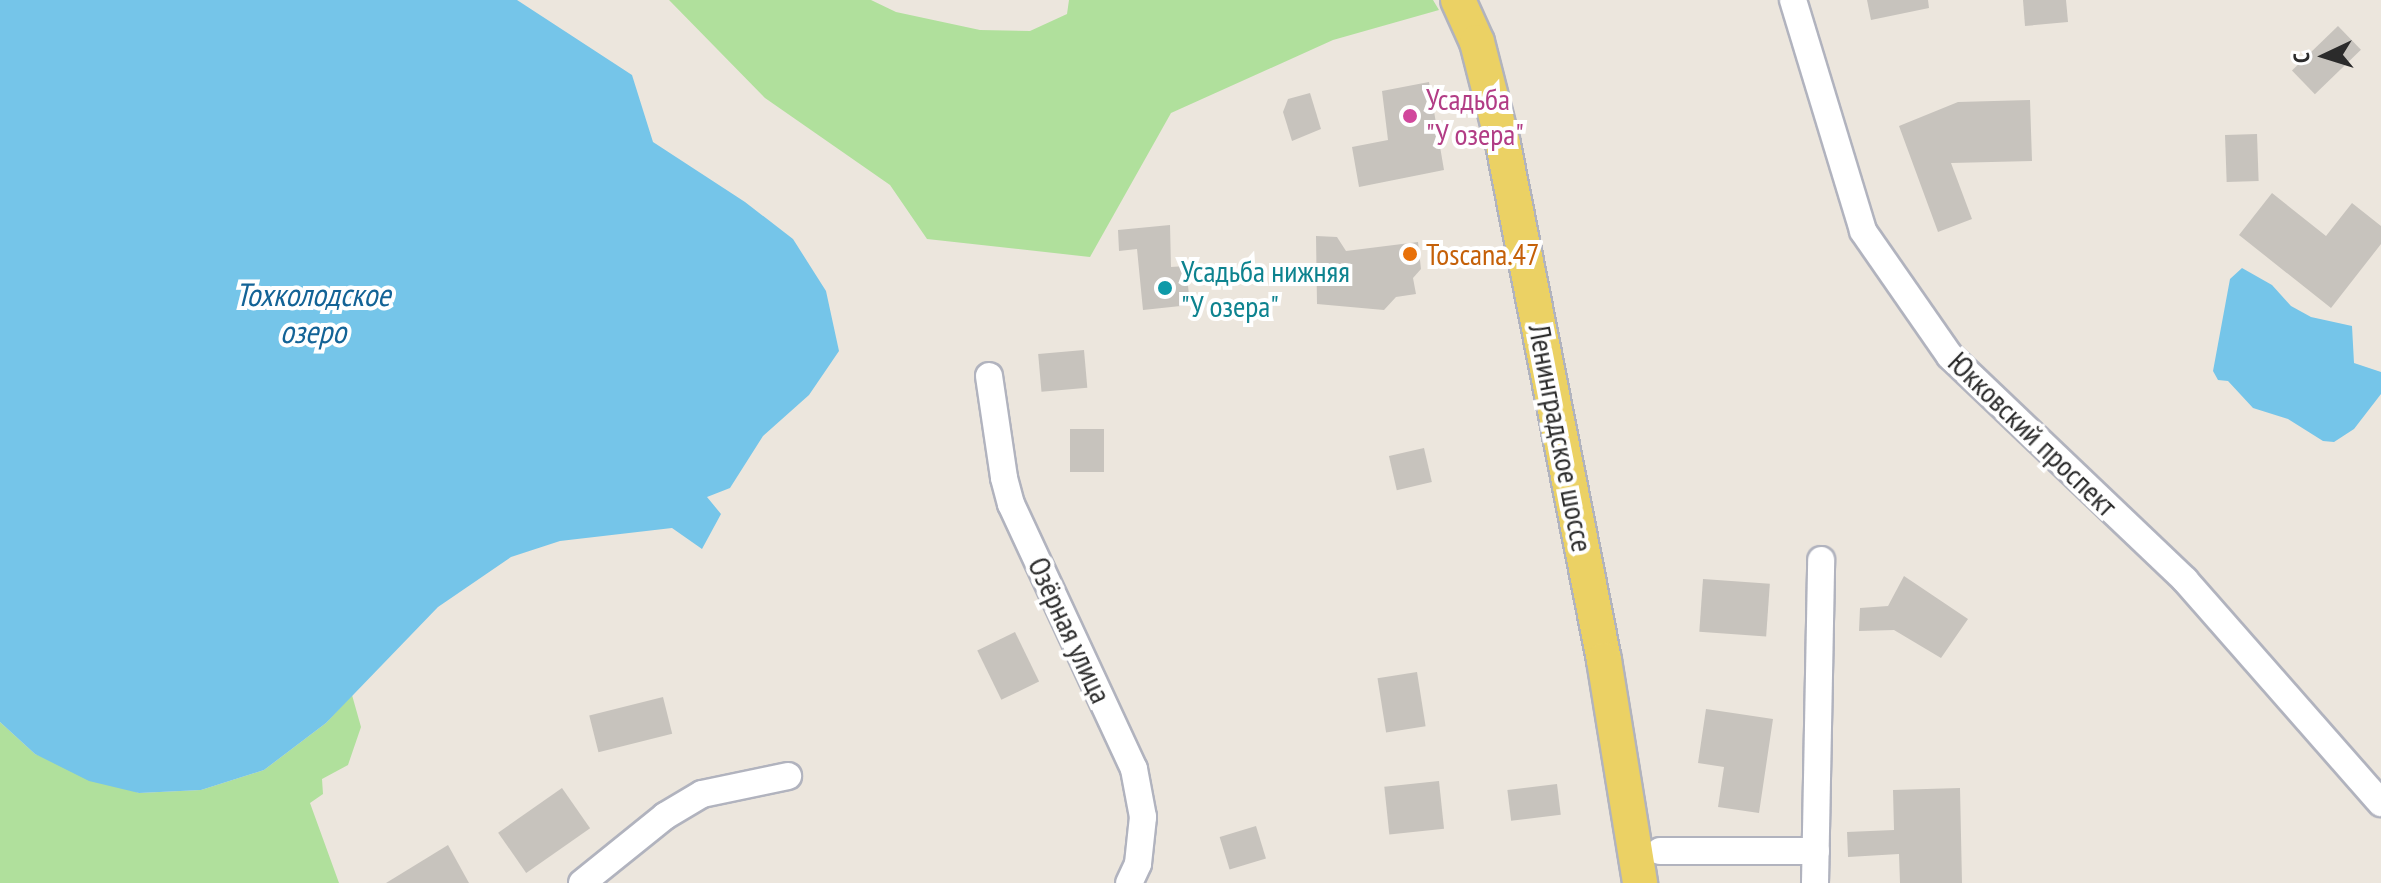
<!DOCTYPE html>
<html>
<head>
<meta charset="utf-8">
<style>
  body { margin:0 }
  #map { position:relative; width:2381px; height:883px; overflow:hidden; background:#ece6dd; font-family:"PT Sans Narrow",sans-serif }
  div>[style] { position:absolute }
  .green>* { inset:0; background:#b0e09c }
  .water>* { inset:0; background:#75c5e9 }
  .building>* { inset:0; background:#c7c3bd; transform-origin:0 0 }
  .roads { filter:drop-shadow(2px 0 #b1b3be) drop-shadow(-2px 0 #b1b3be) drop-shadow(0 2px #b1b3be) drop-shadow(0 -2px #b1b3be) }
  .minor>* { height:26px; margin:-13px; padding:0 13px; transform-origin:13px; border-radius:13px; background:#fff }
  .major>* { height:34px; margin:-17px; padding:0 17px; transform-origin:17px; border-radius:17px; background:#ebd164 }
  .dots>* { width:22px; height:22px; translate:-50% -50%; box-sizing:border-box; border:4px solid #fff; border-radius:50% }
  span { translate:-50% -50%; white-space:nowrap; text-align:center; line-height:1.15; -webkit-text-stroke:8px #fff; paint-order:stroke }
  .hotel-label { font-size:30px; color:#b23c85 }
  .left { translate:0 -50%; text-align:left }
  .food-label { font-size:30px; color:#c56008 }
  .culture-label { font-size:30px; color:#0d838f }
  .street-label { font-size:30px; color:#2b2b2b }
  .water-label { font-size:32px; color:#136396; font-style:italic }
  .north { position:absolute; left:2285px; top:16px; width:80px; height:80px; -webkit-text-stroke:6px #fff; paint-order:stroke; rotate:266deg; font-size:22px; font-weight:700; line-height:32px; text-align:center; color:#2b2b2b }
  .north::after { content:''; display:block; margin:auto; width:28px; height:36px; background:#2b2b2b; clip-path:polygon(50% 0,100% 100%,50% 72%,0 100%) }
</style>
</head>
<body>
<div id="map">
  <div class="green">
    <div style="clip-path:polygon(669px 0,871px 0,896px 12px,980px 30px,1030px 31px,1067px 14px,1069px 0,1433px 0,1439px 10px,1333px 40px,1171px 113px,1090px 257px,927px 239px,890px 185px,765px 98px)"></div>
    <div style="clip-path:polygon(352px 695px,361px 727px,348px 765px,322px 779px,323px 794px,310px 803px,339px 883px,0 883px,0 722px,35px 754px,139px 793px,201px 790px,264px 770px,326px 723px)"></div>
  </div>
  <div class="water">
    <div style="clip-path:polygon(0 0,517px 0,632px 75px,653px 142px,745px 202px,793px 239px,826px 291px,839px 351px,809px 395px,763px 436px,730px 488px,707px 497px,721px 514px,702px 549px,672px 528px,560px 541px,511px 557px,438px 607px,326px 723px,264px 770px,201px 790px,139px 793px,89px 781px,35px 754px,0 722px)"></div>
    <div style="clip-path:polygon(2242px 268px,2272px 285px,2291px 306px,2311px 317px,2352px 326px,2354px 363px,2381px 372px,2381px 394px,2354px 429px,2334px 442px,2323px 441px,2288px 419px,2253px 408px,2228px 381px,2218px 380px,2213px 371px,2230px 279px)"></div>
  </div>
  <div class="building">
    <div style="clip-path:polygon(1867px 0,1928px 0,1929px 8px,1871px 20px)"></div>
    <div style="clip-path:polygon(2023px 0,2066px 0,2068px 22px,2025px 26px)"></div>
    <div style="left:2338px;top:26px;width:33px;height:64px;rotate:46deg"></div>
    <div style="clip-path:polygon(1429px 82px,1444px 170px,1359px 187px,1352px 147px,1388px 140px,1382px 91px)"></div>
    <div style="clip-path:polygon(1310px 93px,1321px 129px,1292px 141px,1283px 112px,1288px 99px)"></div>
    <div style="clip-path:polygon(2030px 100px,2032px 161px,1951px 163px,1972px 219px,1938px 232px,1899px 126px,1958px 102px)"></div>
    <div style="left:2257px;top:134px;width:47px;height:32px;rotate:88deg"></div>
    <div style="clip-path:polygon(2272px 193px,2326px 236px,2352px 203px,2381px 226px,2381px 244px,2331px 308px,2239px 235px)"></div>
    <div style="clip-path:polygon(1170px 225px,1171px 267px,1186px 266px,1190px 305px,1143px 310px,1137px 249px,1119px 251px,1118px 230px)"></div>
    <div style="clip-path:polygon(1316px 236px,1337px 237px,1346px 251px,1418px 242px,1421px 269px,1413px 278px,1416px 294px,1396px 297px,1384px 310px,1317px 304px)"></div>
    <div style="left:1084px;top:350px;width:38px;height:46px;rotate:85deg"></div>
    <div style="left:1070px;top:429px;width:34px;height:43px"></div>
    <div style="left:1424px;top:448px;width:35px;height:36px;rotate:77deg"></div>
    <div style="clip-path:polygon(1904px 576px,1968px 619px,1941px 658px,1894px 630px,1859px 631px,1860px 608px,1888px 606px)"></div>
    <div style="left:1703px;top:579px;width:67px;height:53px;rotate:4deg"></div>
    <div style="left:1015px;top:632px;width:55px;height:42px;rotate:64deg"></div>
    <div style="left:1417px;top:672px;width:55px;height:40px;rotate:81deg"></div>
    <div style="left:663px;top:697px;width:38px;height:76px;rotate:76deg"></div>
    <div style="clip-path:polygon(1706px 709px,1773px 719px,1759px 813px,1718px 807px,1724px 767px,1698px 763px)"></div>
    <div style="left:1439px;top:781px;width:48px;height:55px;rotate:84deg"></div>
    <div style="left:1557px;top:784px;width:31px;height:50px;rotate:83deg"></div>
    <div style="left:562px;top:788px;width:49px;height:78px;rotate:55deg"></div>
    <div style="clip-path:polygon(1960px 788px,1962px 883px,1900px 883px,1899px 854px,1848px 857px,1847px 832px,1894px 830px,1893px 790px)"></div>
    <div style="left:1256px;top:826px;width:34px;height:38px;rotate:73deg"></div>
    <div style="clip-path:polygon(448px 845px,469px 883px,386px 883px)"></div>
  </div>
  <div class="roads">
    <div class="minor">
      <div style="left:1793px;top:0;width:241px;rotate:73.1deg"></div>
      <div style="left:1863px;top:231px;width:152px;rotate:55.2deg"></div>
      <div style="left:1950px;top:356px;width:325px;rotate:43.6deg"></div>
      <div style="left:2185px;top:580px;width:297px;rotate:48.7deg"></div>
      <div style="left:989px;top:376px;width:103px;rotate:81.6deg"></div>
      <div style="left:1004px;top:478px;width:27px;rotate:75deg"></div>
      <div style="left:1011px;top:504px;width:292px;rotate:65.1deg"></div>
      <div style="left:1134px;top:769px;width:49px;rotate:79.4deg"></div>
      <div style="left:1143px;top:817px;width:47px;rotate:96.1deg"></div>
      <div style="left:1138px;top:864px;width:21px;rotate:115deg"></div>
      <div style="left:1660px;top:851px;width:156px"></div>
      <div style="left:582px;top:883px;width:107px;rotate:-38.9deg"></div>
      <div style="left:665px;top:816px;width:43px;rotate:-30.7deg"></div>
      <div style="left:702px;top:794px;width:88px;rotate:-11.8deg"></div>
      <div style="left:1815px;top:883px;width:323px;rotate:-88.9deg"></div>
    </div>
    <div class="major">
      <div style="left:1458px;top:0;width:46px;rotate:65.7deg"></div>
      <div style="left:1477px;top:42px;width:105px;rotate:75.7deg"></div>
      <div style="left:1503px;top:144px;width:526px;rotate:78.93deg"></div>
      <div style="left:1604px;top:660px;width:226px;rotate:80.8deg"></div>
    </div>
  </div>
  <div class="dots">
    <div style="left:1410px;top:116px;background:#d1479c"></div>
    <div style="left:1410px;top:254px;background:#e8710a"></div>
    <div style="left:1165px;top:288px;background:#0f9aa8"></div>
  </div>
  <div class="hotel-label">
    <span class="left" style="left:1426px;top:116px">Усадьба<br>"У озера"</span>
  </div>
  <div class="food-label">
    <span class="left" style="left:1426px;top:254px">Toscana.47</span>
  </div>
  <div class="culture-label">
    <span class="left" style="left:1181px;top:288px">Усадьба нижняя<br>"У озера"</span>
  </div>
  <div class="street-label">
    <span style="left:2033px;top:434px;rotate:44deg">Юкковский проспект</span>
    <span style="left:1561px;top:438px;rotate:79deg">Ленинградское шоссе</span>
    <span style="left:1070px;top:630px;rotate:65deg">Озёрная улица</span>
  </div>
  <div class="water-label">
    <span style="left:313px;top:313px">Тохколодское<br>озеро</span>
  </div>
  <div class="north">С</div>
</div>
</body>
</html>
